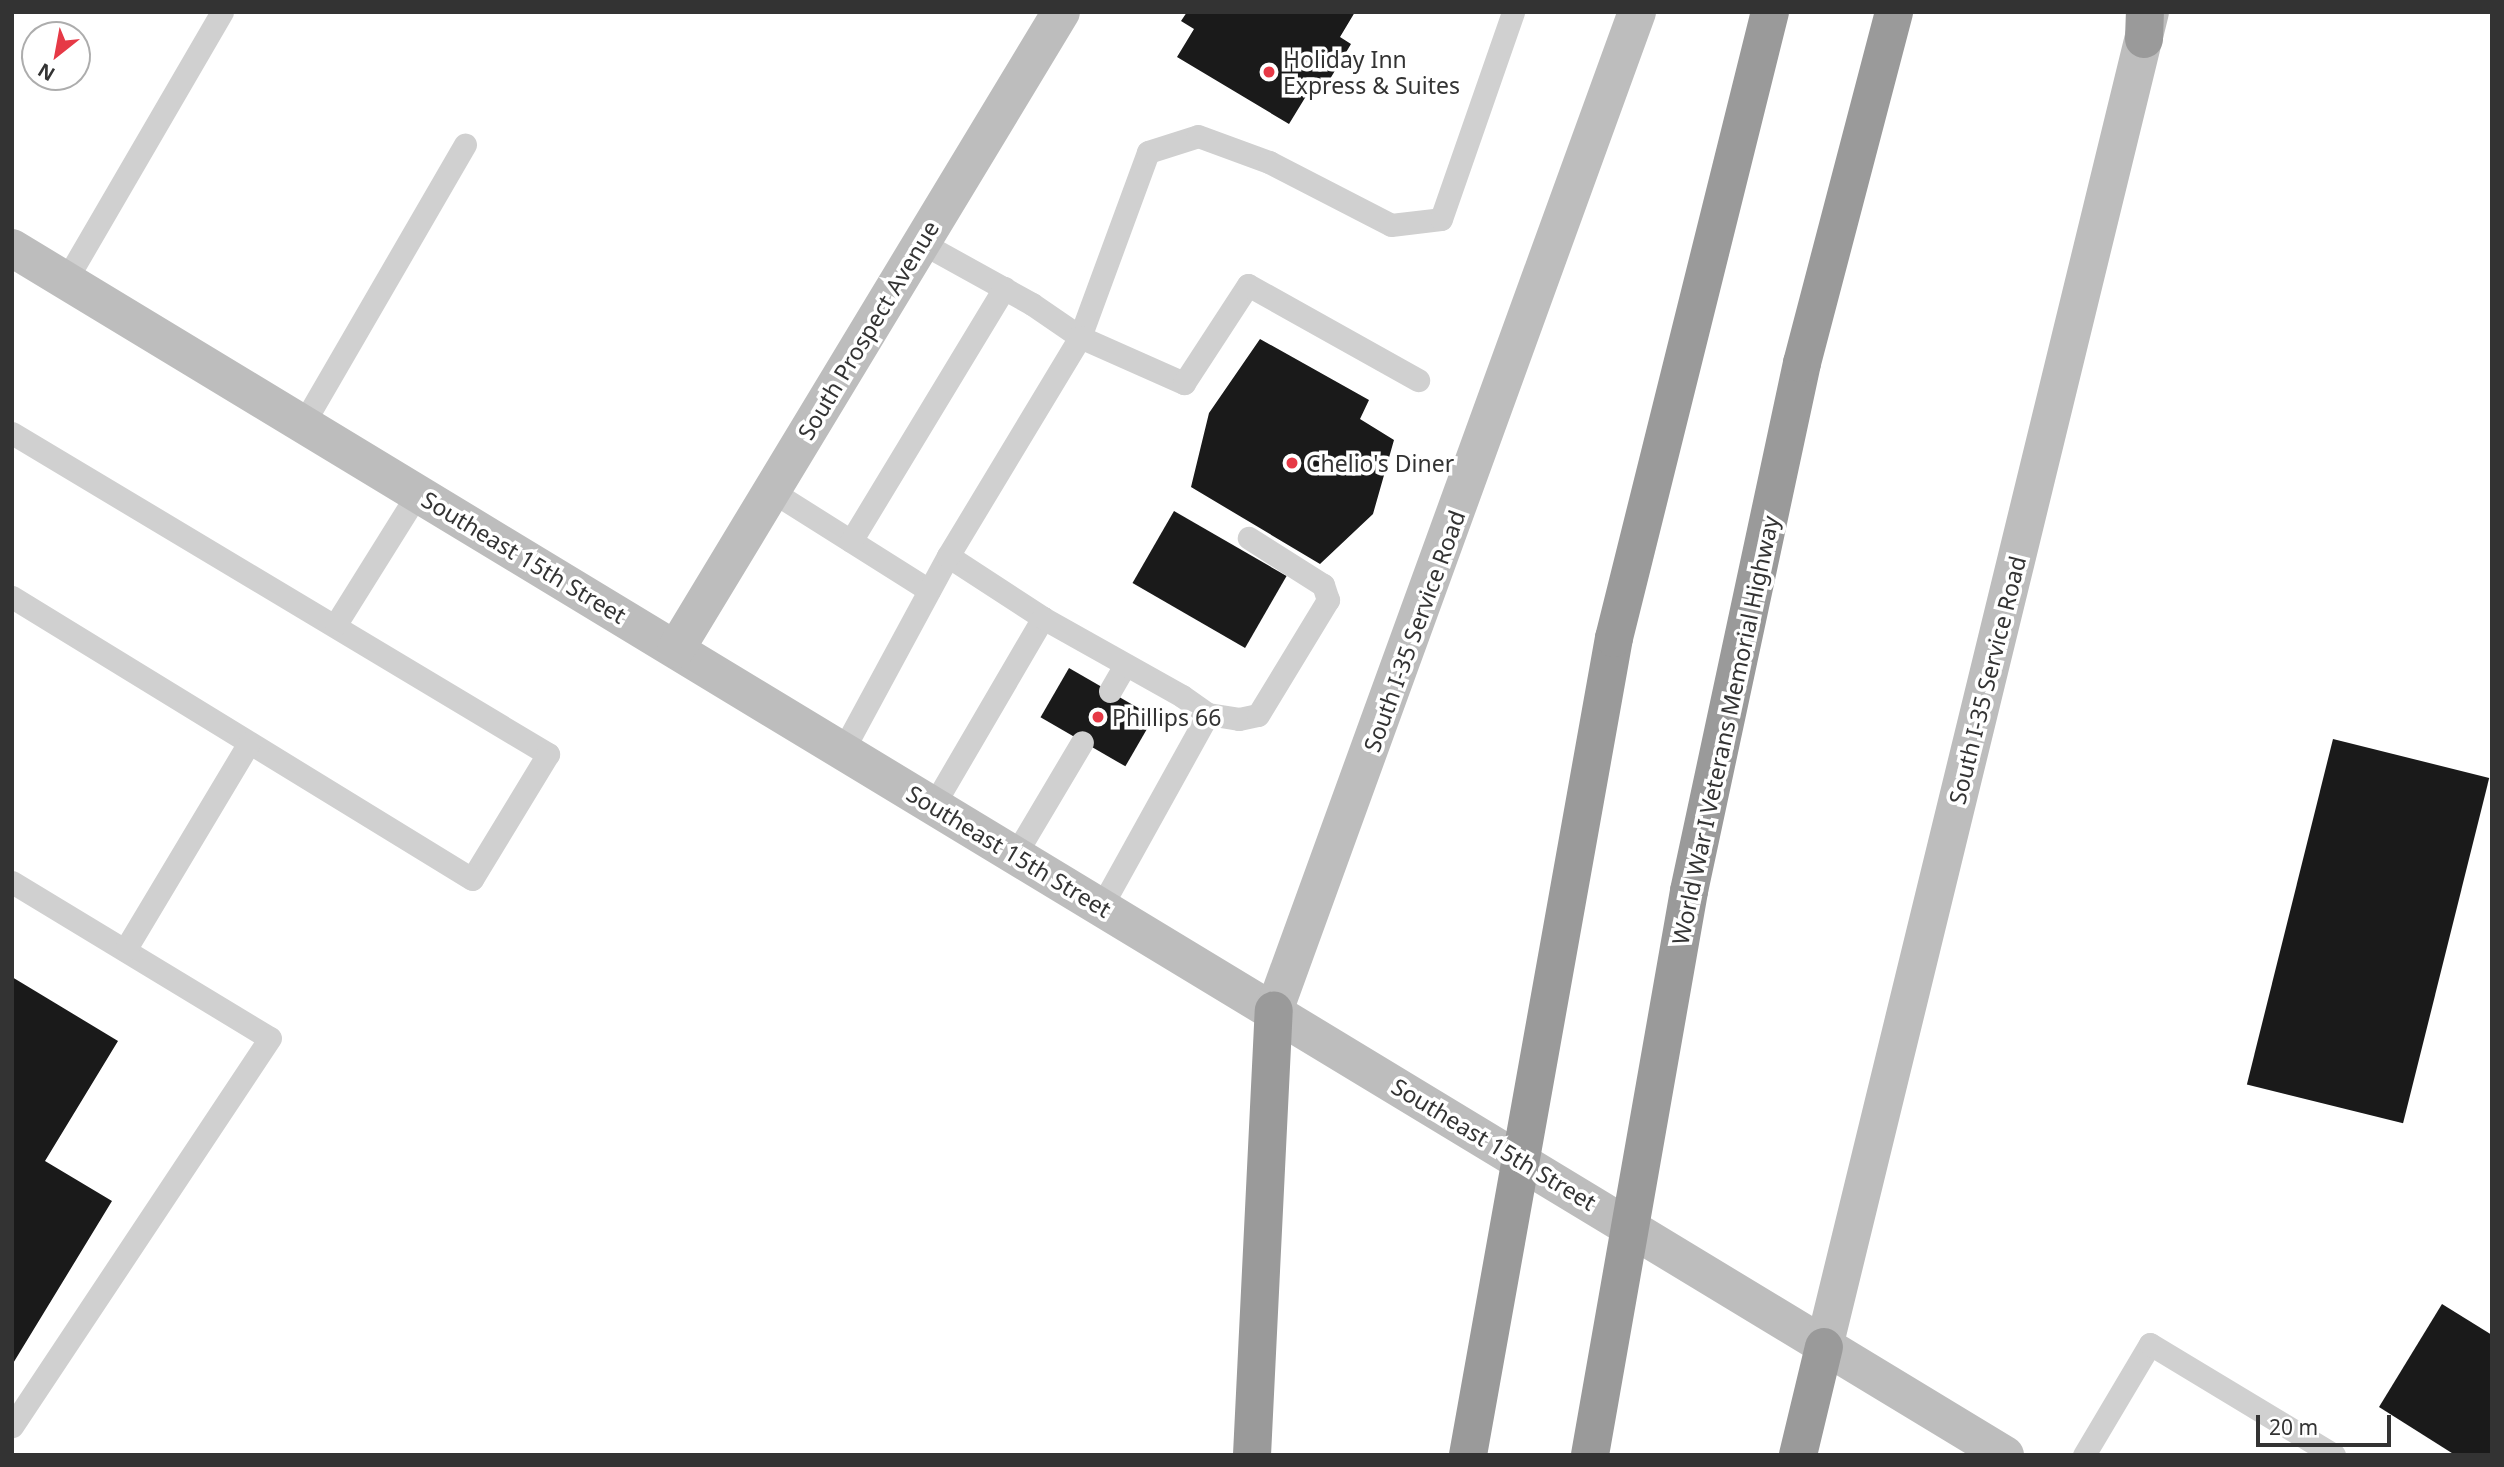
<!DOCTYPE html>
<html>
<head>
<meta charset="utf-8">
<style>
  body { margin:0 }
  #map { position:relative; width:2504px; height:1467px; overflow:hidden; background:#fff; font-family:"Noto Sans",sans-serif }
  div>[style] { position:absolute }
  .building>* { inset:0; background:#1a1a1a; transform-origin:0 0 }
  .lane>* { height:23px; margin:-11.5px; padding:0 11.5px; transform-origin:11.5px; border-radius:11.5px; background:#d0d0d0 }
  .secondary>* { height:38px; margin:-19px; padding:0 19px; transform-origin:19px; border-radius:19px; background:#bdbdbd }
  .highway>* { height:38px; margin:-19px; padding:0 19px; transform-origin:19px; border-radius:19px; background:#9a9a9a }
  .dots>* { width:19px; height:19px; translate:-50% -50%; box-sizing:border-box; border:4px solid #fff; border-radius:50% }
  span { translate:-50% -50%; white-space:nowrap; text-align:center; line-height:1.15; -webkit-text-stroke:7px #fff; paint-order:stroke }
  .poi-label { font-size:23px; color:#333 }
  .left { translate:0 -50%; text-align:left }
  .street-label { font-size:23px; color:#333 }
  .frame { position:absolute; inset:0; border:14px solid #333; pointer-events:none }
  .north { position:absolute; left:21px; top:21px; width:70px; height:70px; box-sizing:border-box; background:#fff; border:2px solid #adadad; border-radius:50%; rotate:211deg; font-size:19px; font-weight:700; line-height:28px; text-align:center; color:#333 }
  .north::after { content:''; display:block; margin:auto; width:24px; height:32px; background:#e63946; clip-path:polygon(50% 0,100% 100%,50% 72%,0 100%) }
  .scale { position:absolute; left:2256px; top:1415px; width:135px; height:32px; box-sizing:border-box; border:4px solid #333; border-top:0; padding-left:9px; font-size:21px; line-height:24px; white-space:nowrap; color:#333; -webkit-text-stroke:5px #fff; paint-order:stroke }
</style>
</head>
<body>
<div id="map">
  <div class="building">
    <div style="clip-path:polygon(1187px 12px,1355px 12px,1340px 37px,1351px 44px,1321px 94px,1311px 88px,1289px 124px,1177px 57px,1194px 29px,1181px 21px)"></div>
    <div style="clip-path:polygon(1260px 339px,1369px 400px,1360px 419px,1394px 440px,1373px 514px,1320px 564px,1191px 487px,1209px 413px)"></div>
    <div style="left:1174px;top:511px;width:130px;height:83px;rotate:30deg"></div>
    <div style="left:1069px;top:668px;width:98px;height:57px;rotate:30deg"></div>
    <div style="left:2333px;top:739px;width:161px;height:356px;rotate:14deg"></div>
    <div style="clip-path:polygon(12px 977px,118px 1041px,45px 1161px,112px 1201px,12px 1365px)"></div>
    <div style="clip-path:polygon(2442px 1304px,2492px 1335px,2492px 1455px,2455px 1455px,2379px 1407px)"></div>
  </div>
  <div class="lane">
    <div style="left:922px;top:243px;width:126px;rotate:29deg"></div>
    <div style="left:1032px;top:304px;width:58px;rotate:34.5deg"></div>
    <div style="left:1080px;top:337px;width:197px;rotate:-69.8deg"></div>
    <div style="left:1148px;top:152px;width:52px;rotate:-17.7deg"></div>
    <div style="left:1198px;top:136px;width:76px;rotate:20.1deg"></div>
    <div style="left:1269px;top:162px;width:137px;rotate:27.3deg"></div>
    <div style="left:1391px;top:225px;width:50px;rotate:-6.8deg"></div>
    <div style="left:1441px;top:219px;width:219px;rotate:-70.8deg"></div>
    <div style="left:66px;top:280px;width:310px;rotate:-59.8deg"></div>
    <div style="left:303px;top:424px;width:323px;rotate:-59.9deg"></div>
    <div style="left:12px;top:433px;width:625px;rotate:30.92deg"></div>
    <div style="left:548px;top:754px;width:146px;rotate:121.3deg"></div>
    <div style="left:472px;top:879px;width:540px;rotate:-148.49deg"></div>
    <div style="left:770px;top:490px;width:188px;rotate:32.2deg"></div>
    <div style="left:851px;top:541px;width:296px;rotate:-58.8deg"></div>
    <div style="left:948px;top:556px;width:113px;rotate:33.1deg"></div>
    <div style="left:336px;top:624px;width:155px;rotate:-58deg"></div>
    <div style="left:1110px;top:691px;width:30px;rotate:-60deg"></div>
    <div style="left:1208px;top:714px;width:31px;rotate:9deg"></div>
    <div style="left:1239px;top:719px;width:19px;rotate:-12deg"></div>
    <div style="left:1258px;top:715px;width:135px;rotate:-58.7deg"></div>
    <div style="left:1328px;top:600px;width:16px;rotate:-108deg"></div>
    <div style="left:1323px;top:585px;width:88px;rotate:-147.6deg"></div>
    <div style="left:843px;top:750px;width:221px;rotate:-61.6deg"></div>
    <div style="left:948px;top:556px;width:256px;rotate:-58.9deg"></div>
    <div style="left:1080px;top:337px;width:114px;rotate:23.9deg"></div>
    <div style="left:1184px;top:383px;width:117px;rotate:-56.9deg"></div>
    <div style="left:1248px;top:285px;width:195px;rotate:29.2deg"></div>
    <div style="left:933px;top:806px;width:218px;rotate:-59.7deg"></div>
    <div style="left:1043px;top:618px;width:159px;rotate:29.3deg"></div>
    <div style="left:1182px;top:696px;width:32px;rotate:35deg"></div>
    <div style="left:1208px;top:714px;width:221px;rotate:119deg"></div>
    <div style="left:1015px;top:855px;width:131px;rotate:-59.3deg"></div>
    <div style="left:12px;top:882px;width:301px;rotate:31.2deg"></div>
    <div style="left:270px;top:1038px;width:466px;rotate:123.6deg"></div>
    <div style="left:125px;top:950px;width:241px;rotate:-59.1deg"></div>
    <div style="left:2084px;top:1455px;width:129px;rotate:-59.3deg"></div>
    <div style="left:2150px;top:1344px;width:215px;rotate:31.1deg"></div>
  </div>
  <div class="secondary">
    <div style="left:12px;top:248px;width:2330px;rotate:31.2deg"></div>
    <div style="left:676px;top:649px;width:744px;rotate:-58.85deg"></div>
    <div style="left:1274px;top:1011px;width:1063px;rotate:-70.03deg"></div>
    <div style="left:1824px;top:1347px;width:1374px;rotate:-76.28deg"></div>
  </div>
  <div class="highway">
    <div style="left:2144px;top:39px;width:27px;rotate:-88deg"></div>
    <div style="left:1252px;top:1455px;width:445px;rotate:-87.2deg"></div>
    <div style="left:1468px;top:1455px;width:830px;rotate:-79.87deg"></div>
    <div style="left:1614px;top:638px;width:645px;rotate:-76.01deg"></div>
    <div style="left:1590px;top:1455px;width:573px;rotate:-80.04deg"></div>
    <div style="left:1689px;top:891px;width:540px;rotate:-77.92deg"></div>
    <div style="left:1802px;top:363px;width:363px;rotate:-75.3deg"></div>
    <div style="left:1798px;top:1455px;width:111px;rotate:-76.5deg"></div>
  </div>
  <div class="dots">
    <div style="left:1269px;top:72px;background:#e63946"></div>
    <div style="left:1292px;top:463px;background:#e63946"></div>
    <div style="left:1098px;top:717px;background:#e63946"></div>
  </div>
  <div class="poi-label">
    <span class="left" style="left:1283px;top:72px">Holiday Inn<br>Express &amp; Suites</span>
    <span class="left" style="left:1306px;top:463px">Chelio's Diner</span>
    <span class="left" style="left:1112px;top:717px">Phillips 66</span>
  </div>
  <div class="street-label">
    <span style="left:868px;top:330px;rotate:-59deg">South Prospect Avenue</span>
    <span style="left:524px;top:557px;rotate:31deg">Southeast 15th Street</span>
    <span style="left:1414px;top:631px;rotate:-70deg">South I-35 Service Road</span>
    <span style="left:1987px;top:680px;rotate:-76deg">South I-35 Service Road</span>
    <span style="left:1725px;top:730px;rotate:-78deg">World War I Veterans Memorial Highway</span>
    <span style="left:1009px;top:851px;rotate:31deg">Southeast 15th Street</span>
    <span style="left:1494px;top:1144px;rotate:31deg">Southeast 15th Street</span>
  </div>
  <div class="frame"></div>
  <div class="north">N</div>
  <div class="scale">20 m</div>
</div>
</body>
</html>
